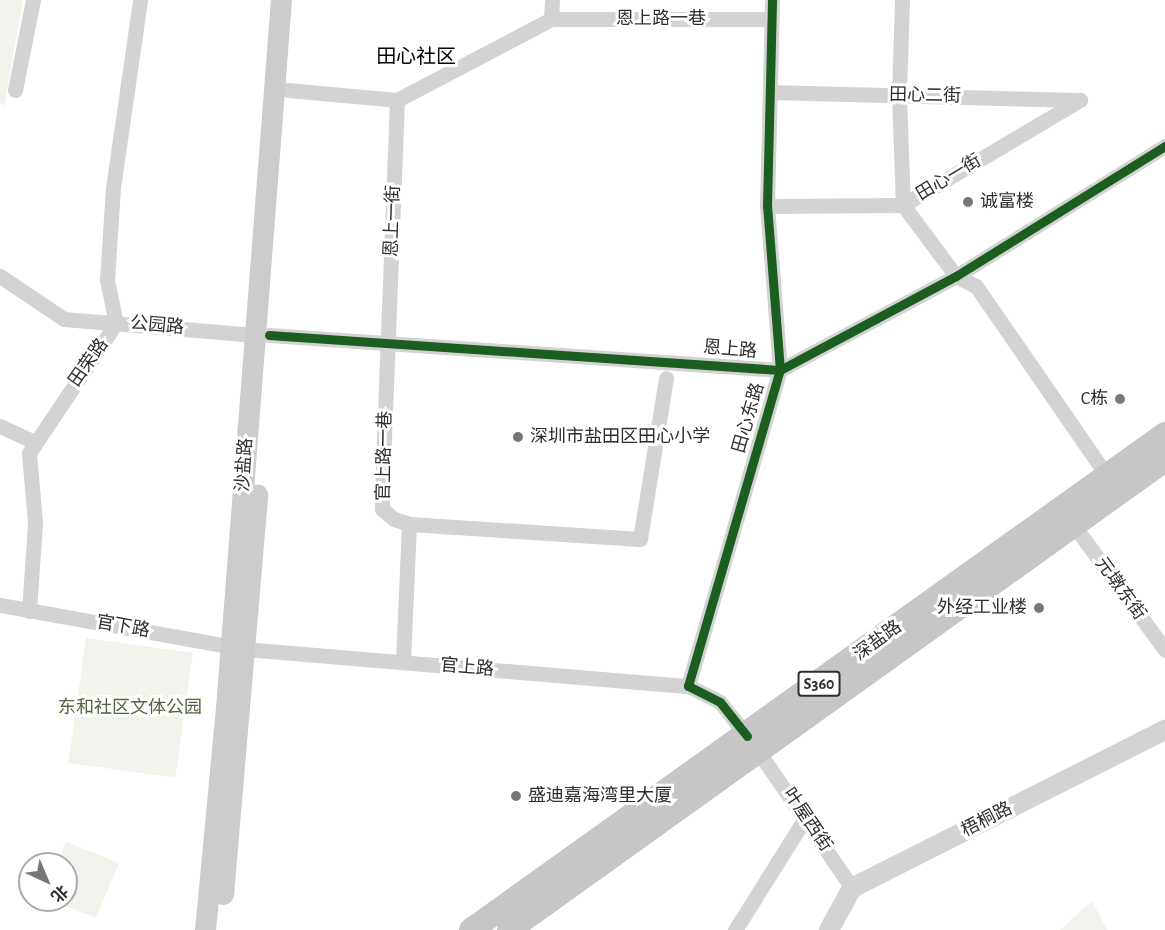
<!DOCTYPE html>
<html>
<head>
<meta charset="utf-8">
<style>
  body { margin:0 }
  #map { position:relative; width:1165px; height:930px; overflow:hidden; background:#fff; font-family:"Alegreya Sans","Noto Sans SC",sans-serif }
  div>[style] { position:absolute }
  .green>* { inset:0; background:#f1f3ec; transform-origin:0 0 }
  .minor>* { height:15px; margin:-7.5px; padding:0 7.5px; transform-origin:7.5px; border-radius:7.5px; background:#d3d3d3 }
  .tertiary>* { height:20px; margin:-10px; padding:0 10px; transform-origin:10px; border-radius:10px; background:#d3d3d3 }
  .secondary>* { height:21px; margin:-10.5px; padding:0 10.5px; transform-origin:10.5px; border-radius:10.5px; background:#ccc }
  .primary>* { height:24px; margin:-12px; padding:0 12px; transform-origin:12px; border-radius:12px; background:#c6c6c6 }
  .cycleway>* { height:9px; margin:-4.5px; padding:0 4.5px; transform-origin:4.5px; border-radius:4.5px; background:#1b5e20 }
  .dots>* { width:16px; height:16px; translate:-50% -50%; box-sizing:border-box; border:3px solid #fff; border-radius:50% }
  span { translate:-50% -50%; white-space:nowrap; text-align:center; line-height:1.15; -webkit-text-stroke:6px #fff; paint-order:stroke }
  .shield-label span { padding:2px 4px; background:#fff; border:2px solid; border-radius:4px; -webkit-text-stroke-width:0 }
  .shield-label { font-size:16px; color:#2e2e2e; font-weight:700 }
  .street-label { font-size:18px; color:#2e2e2e }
  .poi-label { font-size:18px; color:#2e2e2e }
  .left { translate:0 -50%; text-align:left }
  .right { translate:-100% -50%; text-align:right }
  .park-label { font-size:18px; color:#556540 }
  .neighbourhood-label { font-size:20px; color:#000 }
  .north { position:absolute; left:18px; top:852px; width:60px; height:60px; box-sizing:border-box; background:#fff; border:2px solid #ababab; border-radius:50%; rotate:136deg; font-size:16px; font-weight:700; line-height:24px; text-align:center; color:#2e2e2e }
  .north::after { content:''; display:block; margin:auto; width:21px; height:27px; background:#777; clip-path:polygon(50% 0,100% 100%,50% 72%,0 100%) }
</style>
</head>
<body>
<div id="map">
  <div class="green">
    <div style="clip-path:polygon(0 0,23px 0,4px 106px,0 103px)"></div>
    <div style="left:86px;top:638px;width:108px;height:126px;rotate:8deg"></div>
    <div style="clip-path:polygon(66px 842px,119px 863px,96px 918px,50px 900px,66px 900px,66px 864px,57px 864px)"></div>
    <div style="clip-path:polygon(1092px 901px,1107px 930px,1060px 930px)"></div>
  </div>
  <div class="minor">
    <div style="left:902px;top:0;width:96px;rotate:91.8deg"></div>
    <div style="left:899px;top:96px;width:109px;rotate:87.9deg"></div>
    <div style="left:903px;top:205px;width:89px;rotate:53.3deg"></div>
    <div style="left:956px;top:276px;width:22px;rotate:27deg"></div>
    <div style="left:976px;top:286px;width:231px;rotate:55.4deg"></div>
    <div style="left:551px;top:19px;width:19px;rotate:-87deg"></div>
    <div style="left:15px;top:90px;width:92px;rotate:-78.7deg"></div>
    <div style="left:288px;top:90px;width:109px;rotate:5.2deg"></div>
    <div style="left:397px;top:100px;width:174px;rotate:-27.7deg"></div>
    <div style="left:551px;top:19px;width:220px"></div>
    <div style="left:770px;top:92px;width:310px;rotate:1.5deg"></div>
    <div style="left:397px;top:100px;width:391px;rotate:92.2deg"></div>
    <div style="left:382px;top:491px;width:18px;rotate:90deg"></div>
    <div style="left:382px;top:509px;width:16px;rotate:40deg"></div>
    <div style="left:394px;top:519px;width:16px;rotate:18deg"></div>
    <div style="left:409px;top:524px;width:138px;rotate:92.5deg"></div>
    <div style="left:767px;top:206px;width:136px;rotate:-0.4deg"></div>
    <div style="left:903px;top:205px;width:206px;rotate:-30.7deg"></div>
    <div style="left:0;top:276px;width:77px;rotate:33.9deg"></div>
    <div style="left:64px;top:319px;width:192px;rotate:4.8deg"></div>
    <div style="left:269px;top:335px;width:512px;rotate:3.92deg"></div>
    <div style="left:780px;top:370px;width:200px;rotate:-28.1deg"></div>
    <div style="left:956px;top:276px;width:246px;rotate:-31.9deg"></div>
    <div style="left:0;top:426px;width:38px;rotate:25deg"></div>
    <div style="left:409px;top:524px;width:231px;rotate:3.7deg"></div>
    <div style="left:640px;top:539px;width:163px;rotate:-80.8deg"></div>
    <div style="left:1075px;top:527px;width:152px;rotate:53.8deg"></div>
    <div style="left:0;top:605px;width:249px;rotate:10.2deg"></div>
    <div style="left:245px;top:649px;width:445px;rotate:4.8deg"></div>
    <div style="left:29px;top:611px;width:89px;rotate:-86.1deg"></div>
    <div style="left:35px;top:522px;width:69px;rotate:-95deg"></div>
    <div style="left:29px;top:453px;width:156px;rotate:-56.2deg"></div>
    <div style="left:116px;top:323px;width:44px;rotate:-101.8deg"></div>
    <div style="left:107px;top:280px;width:92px;rotate:-86.3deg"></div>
    <div style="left:113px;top:188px;width:190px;rotate:-81.8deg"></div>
    <div style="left:747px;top:736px;width:43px;rotate:-128.5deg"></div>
    <div style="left:720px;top:702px;width:36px;rotate:-153deg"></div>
    <div style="left:688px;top:686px;width:329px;rotate:-73.8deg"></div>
    <div style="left:780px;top:370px;width:165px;rotate:-94.5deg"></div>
    <div style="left:767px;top:206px;width:206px;rotate:-88.6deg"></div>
    <div style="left:760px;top:754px;width:163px;rotate:55.5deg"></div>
    <div style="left:735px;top:930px;width:133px;rotate:-57.9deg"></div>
  </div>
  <div class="tertiary">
    <div style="left:829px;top:930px;width:48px;rotate:-61.3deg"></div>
    <div style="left:852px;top:888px;width:351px;rotate:-26.8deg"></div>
  </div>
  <div class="secondary">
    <div style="left:223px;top:894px;width:401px;rotate:-85.1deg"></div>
    <div style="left:205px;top:930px;width:223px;rotate:-84.6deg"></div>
    <div style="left:226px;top:708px;width:710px;rotate:-85.56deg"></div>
  </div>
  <div class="primary">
    <div style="left:471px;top:930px;width:853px;rotate:-35.55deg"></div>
    <div style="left:509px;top:930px;width:807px;rotate:-35.62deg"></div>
  </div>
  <div class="cycleway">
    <div style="left:269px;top:335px;width:512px;rotate:3.92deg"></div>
    <div style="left:780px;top:370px;width:200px;rotate:-28.1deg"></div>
    <div style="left:956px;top:276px;width:246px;rotate:-31.9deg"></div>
    <div style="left:747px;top:736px;width:43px;rotate:-128.5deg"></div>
    <div style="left:720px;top:702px;width:36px;rotate:-153deg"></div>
    <div style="left:688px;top:686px;width:329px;rotate:-73.8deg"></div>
    <div style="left:780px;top:370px;width:165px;rotate:-94.5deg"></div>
    <div style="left:767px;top:206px;width:206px;rotate:-88.6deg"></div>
  </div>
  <div class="dots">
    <div style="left:968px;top:202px;background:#777"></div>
    <div style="left:1120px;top:399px;background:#777"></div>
    <div style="left:518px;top:437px;background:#777"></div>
    <div style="left:1039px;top:608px;background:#777"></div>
    <div style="left:516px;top:796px;background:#777"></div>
  </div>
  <div class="shield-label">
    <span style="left:819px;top:684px">S360</span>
  </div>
  <div class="street-label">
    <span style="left:661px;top:19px">恩上路一巷</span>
    <span style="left:925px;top:96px;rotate:1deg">田心二街</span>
    <span style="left:949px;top:178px;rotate:-31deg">田心一街</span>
    <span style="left:393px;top:221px;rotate:-88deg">恩上一街</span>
    <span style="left:157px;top:326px;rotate:5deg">公园路</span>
    <span style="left:730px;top:350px;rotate:5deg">恩上路</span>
    <span style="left:89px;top:363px;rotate:-55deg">田荣路</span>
    <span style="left:749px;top:418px;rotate:-74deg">田心东路</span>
    <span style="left:385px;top:456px;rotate:-89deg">官上路一巷</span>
    <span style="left:245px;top:465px;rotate:-86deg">沙盐路</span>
    <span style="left:1120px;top:589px;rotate:54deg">元墩东街</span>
    <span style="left:123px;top:627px;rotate:10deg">官下路</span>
    <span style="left:878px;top:641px;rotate:-36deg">深盐路</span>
    <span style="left:467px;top:668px;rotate:5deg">官上路</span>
    <span style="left:807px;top:820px;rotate:56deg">叶屋西街</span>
    <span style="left:987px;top:820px;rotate:-27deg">梧桐路</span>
  </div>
  <div class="poi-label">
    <span class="left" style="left:980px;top:202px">诚富楼</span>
    <span class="right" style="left:1108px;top:399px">C栋</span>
    <span class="left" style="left:530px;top:437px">深圳市盐田区田心小学</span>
    <span class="right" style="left:1027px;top:608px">外经工业楼</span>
    <span class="left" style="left:528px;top:796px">盛迪嘉海湾里大厦</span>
  </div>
  <div class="park-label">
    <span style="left:130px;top:708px">东和社区文体公园</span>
  </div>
  <div class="neighbourhood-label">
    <span style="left:416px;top:57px">田心社区</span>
  </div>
  <div class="north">北</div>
</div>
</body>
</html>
